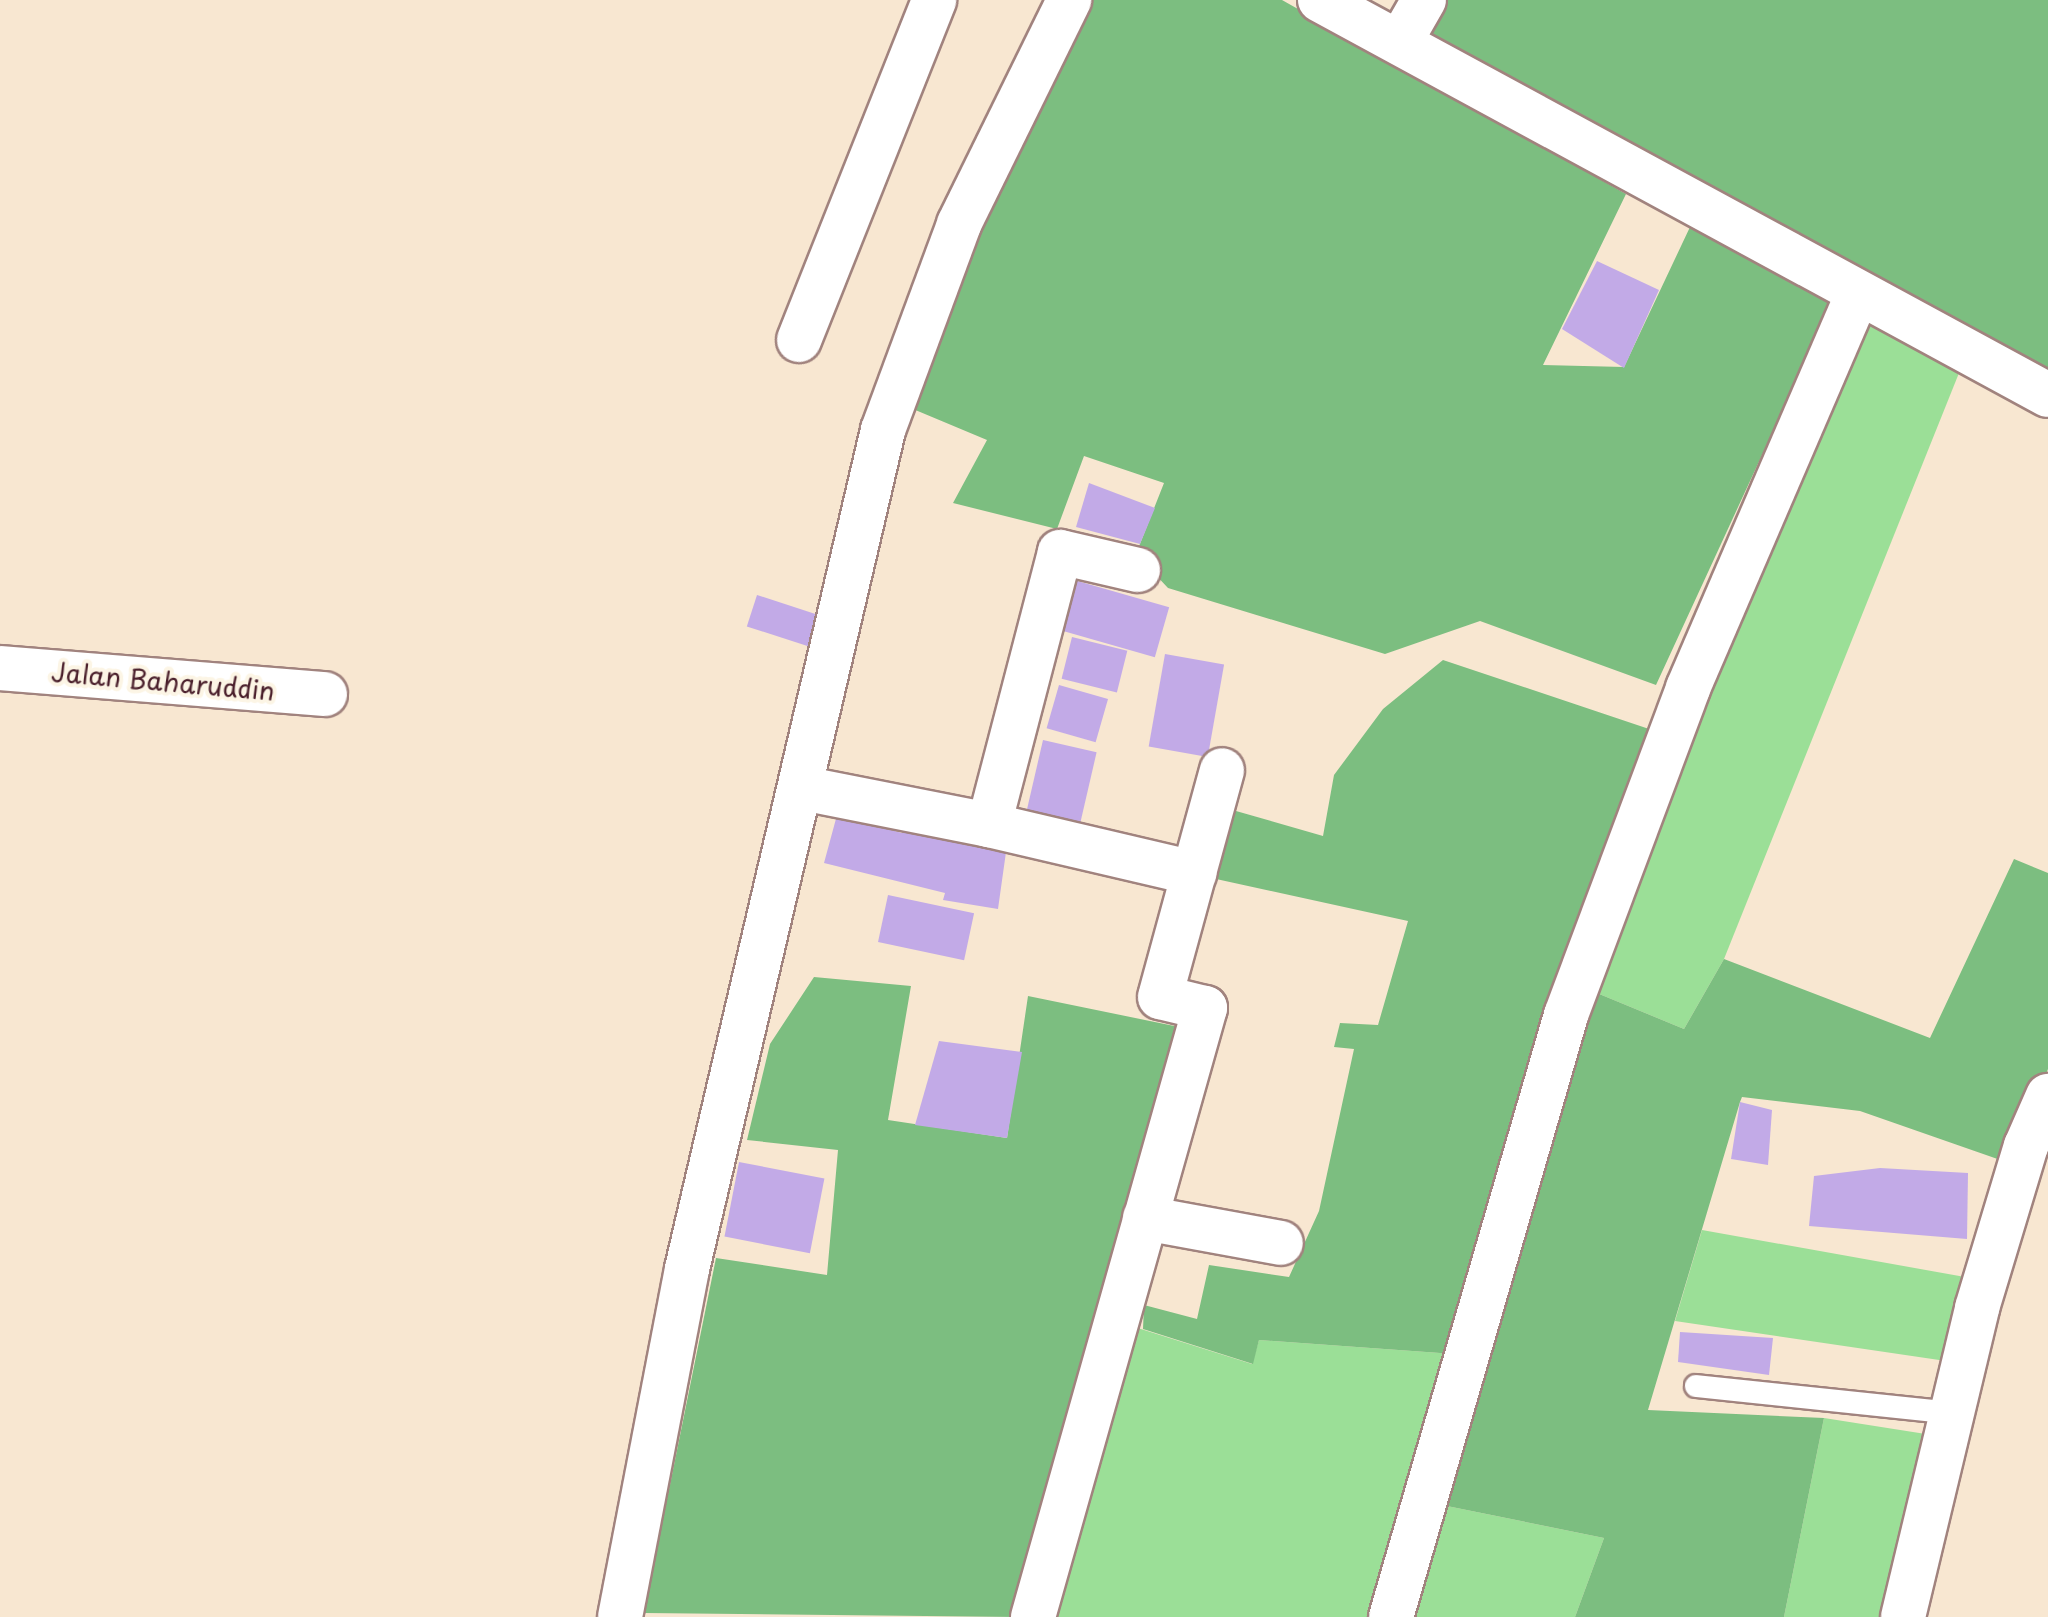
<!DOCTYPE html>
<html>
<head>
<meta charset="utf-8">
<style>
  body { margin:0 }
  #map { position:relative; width:2048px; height:1617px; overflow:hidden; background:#f8e7d1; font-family:"Playpen Sans",sans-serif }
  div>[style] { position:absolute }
  .green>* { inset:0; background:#9bdf97 }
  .forest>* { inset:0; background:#7cbe80 }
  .building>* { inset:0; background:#c2aae7; transform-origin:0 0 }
  .roads { filter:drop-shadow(2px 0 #a1837e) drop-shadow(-2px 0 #a1837e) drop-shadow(0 2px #a1837e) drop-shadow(0 -2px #a1837e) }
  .lane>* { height:22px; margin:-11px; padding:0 11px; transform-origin:11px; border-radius:11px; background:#fff }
  .street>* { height:44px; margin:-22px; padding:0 22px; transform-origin:22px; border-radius:22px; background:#fff }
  span { translate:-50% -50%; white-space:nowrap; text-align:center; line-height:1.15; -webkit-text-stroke:8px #fcf5e5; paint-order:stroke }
  .street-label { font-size:26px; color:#4a1f2b }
</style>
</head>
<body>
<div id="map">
  <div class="green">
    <div style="clip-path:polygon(1862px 318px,1961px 368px,1724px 959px,1684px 1029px,1592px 991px,1717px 661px)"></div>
    <div style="clip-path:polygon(1702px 1230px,1965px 1277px,1946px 1361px,1675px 1321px)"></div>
    <div style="clip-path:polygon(1125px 1324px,1252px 1364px,1259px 1340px,1454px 1354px,1378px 1617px,1045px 1617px)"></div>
    <div style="clip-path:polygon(1824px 1418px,1932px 1435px,1886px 1617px,1784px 1617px)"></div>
    <div style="clip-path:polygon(1437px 1504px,1604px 1538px,1575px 1617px,1404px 1617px)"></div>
  </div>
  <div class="forest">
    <div style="clip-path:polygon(1077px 0,1282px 0,1626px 194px,1543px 365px,1624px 367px,1690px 227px,1833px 301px,1656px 685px,1480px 621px,1385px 654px,1168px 588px,1136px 554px,1164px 483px,1084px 456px,1057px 529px,953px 503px,987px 440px,901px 404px)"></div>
    <div style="clip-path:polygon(1439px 0,2048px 0,2048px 378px,1419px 37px)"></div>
    <div style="clip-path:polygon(1443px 660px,1661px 733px,1454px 1354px,1259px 1340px,1253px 1364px,1143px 1329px,1144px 1305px,1197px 1319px,1209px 1265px,1289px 1277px,1319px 1211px,1354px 1049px,1334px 1047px,1340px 1023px,1378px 1025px,1408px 921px,1207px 877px,1229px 809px,1323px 836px,1334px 775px,1383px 709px)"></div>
    <div style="clip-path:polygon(2014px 859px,2048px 873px,2048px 1069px,2009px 1163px,1860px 1111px,1742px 1097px,1740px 1102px,1648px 1410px,1824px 1418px,1784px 1617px,1575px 1617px,1604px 1538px,1437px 1504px,1592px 991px,1684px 1029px,1724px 959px,1930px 1038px)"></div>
    <div style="clip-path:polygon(814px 977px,911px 986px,888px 1120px,1007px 1138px,1028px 996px,1184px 1028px,1020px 1617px,644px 1613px,716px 1258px,827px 1275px,838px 1150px,747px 1140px,770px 1044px)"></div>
  </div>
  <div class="building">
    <div style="clip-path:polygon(1597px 261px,1659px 290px,1624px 368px,1562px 329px)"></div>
    <div style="clip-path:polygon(1089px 483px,1155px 508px,1140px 544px,1076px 527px)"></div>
    <div style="left:1074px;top:580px;width:99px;height:52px;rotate:16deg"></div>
    <div style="left:757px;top:595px;width:71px;height:33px;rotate:18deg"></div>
    <div style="left:1072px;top:637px;width:57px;height:43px;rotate:14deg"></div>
    <div style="left:1165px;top:654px;width:60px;height:94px;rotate:10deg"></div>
    <div style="left:1059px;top:685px;width:51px;height:45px;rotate:16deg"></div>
    <div style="left:1043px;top:740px;width:55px;height:80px;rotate:13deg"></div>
    <div style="clip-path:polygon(837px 815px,902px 833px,904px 824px,1006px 852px,998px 909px,943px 900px,945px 893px,824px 863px)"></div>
    <div style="left:888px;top:895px;width:88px;height:48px;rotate:12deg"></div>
    <div style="clip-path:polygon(939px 1041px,1022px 1052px,1007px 1138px,915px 1125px)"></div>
    <div style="clip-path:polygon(1740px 1102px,1772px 1110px,1768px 1165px,1731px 1159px)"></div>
    <div style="left:739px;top:1162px;width:87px;height:76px;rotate:11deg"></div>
    <div style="clip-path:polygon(1880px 1168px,1968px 1173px,1967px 1239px,1809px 1226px,1814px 1176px)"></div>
    <div style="clip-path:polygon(1680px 1332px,1773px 1338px,1769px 1375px,1678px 1362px)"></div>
  </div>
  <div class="roads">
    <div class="lane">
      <div style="left:1696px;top:1386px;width:256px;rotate:6deg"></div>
    </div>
    <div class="street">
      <div style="left:1320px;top:0;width:828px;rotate:28.48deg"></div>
      <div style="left:1401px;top:40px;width:46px;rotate:-60.1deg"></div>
      <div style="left:799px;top:340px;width:366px;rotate:-68.3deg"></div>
      <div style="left:0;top:668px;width:326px;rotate:4.6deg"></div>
      <div style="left:802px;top:788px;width:191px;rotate:11.2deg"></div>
      <div style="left:989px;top:825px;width:211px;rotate:13.2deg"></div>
      <div style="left:989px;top:825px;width:282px;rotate:-75.4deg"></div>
      <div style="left:1060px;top:552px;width:80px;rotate:13deg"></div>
      <div style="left:1145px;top:1218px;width:138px;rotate:10.4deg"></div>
      <div style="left:620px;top:1617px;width:354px;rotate:-79.1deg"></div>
      <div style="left:687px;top:1269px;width:862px;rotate:-76.85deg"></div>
      <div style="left:883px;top:430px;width:220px;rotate:-69.7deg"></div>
      <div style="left:959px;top:224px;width:250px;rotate:-63.8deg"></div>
      <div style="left:1033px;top:1617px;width:633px;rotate:-74.23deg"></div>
      <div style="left:1205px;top:1008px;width:46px;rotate:-166.3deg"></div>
      <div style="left:1160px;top:997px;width:235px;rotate:-74.7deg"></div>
      <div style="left:1391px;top:1617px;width:627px;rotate:-73.79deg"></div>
      <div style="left:1566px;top:1015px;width:349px;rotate:-69.5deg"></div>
      <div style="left:1688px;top:688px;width:430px;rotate:-66.7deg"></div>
      <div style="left:1903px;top:1617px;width:318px;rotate:-76.5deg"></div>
      <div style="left:1977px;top:1308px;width:169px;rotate:-73.2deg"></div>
      <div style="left:2026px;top:1146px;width:55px;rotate:-66.3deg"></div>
    </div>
  </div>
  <div class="street-label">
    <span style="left:163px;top:681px;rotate:5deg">Jalan Baharuddin</span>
  </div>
</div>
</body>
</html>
